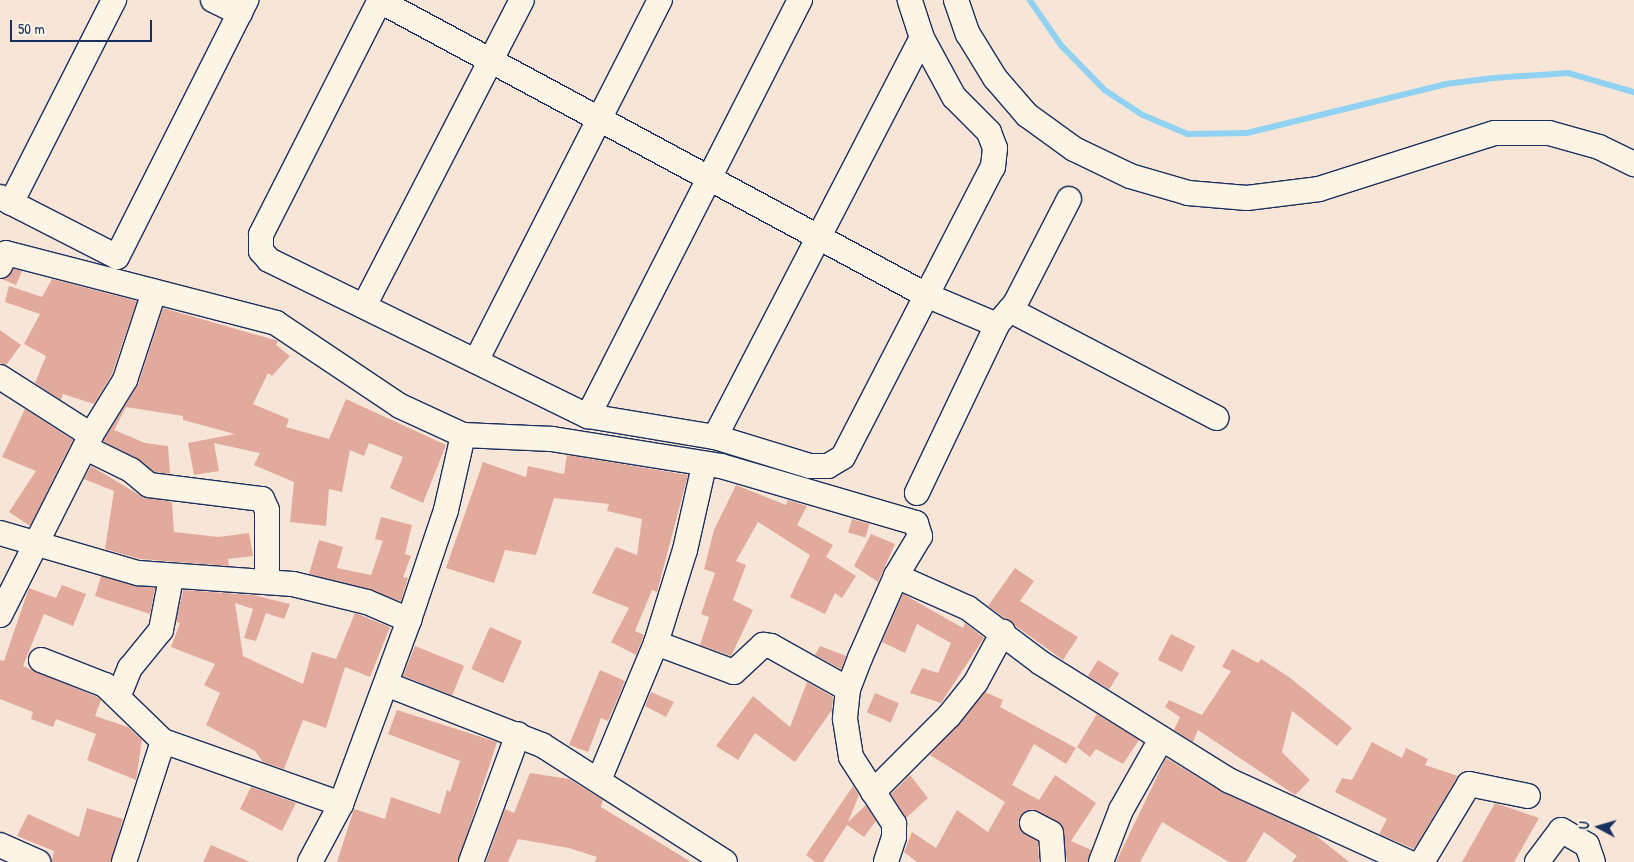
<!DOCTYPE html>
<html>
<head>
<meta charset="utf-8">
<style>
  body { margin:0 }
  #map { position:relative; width:1634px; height:862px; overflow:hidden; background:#f7e6d7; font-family:"Patrick Hand",sans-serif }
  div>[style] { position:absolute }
  .stream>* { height:5.5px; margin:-2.75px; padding:0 2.75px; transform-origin:2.75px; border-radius:2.75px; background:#91d2f2 }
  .building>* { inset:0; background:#e2aa9d; transform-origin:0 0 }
  .roads { filter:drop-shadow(1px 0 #1b2f5e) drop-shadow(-1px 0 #1b2f5e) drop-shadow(0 1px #1b2f5e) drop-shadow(0 -1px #1b2f5e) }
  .minor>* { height:24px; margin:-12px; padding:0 12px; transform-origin:12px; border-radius:12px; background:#fcf5e5 }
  span { translate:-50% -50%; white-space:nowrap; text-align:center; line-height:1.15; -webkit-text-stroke:5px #fcf5e5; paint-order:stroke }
  .north { position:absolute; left:1574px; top:802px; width:50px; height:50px; -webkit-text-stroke:4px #fcf5e5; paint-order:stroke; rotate:276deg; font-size:14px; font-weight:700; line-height:20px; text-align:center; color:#1b2f5e }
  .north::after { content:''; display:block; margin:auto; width:18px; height:22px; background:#1b2f5e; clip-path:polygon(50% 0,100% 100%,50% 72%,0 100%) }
  .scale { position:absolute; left:10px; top:20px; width:142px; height:22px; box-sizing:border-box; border:2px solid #1b2f5e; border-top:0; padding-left:6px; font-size:15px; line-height:18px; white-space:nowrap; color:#1b2f5e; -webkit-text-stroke:4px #fcf5e5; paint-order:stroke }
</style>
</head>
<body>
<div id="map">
  <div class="stream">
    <div style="left:1030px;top:0;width:56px;rotate:55.2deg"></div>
    <div style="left:1062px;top:46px;width:62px;rotate:45.7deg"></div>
    <div style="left:1105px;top:90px;width:45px;rotate:33.3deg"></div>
    <div style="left:1143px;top:115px;width:49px;rotate:22.9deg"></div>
    <div style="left:1188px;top:134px;width:59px;rotate:-1deg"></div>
    <div style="left:1247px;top:133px;width:205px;rotate:-13.8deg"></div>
    <div style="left:1446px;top:84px;width:48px;rotate:-7.1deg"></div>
    <div style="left:1494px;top:78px;width:74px;rotate:-3.9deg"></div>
    <div style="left:1568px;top:73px;width:69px;rotate:16.1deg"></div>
  </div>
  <div class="building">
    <div style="clip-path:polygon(14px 269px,22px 271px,16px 285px,2px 279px)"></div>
    <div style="clip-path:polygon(52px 279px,137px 301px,112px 374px,94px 404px,63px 394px,61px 400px,35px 383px,46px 356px,24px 344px,40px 314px,5px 302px,9px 286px,42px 297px)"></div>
    <div style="clip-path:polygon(163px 308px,278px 341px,276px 345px,290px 356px,272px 376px,268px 373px,253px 404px,289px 419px,286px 427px,329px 439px,346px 399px,446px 445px,423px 503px,390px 488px,403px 457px,369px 443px,364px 456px,350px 450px,342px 492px,329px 489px,326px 526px,290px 522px,294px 482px,254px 465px,260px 453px,214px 443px,219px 471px,194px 475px,188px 443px,235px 434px,183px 420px,183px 416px,126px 407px,114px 430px,145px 443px,168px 446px,170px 474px,155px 472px,103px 441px,138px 385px)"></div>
    <div style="clip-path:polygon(0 330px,21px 345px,6px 365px,0 363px)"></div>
    <div style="clip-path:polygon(25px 409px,73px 440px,30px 526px,9px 512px,36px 471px,2px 457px)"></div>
    <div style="clip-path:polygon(567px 455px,688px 475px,657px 592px,652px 590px,635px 631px,644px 635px,636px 655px,611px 642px,629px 608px,592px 593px,616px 547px,637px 555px,642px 519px,607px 511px,609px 504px,554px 498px,536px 555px,505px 550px,494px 583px,446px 568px,483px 462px,526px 477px,528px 466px,564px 474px)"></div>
    <div style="clip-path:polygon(91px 466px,141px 496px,172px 502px,174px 532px,218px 537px,249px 533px,253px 556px,228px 559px,229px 566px,140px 559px,105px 549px,114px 491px,84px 479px)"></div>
    <div style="clip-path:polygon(736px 485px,786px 505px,788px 500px,807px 506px,797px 525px,833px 545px,826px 557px,856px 576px,842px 598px,835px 593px,825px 614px,790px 597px,810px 555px,758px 522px,736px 561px,746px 565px,733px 600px,753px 610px,731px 656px,700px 645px,709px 617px,701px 614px,715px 573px,704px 569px,714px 530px)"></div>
    <div style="clip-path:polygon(381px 517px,412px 525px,405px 554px,411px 556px,403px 577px,408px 578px,401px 601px,309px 574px,319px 540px,343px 547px,337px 568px,371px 575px,383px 541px,375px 539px)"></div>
    <div style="left:852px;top:519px;width:18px;height:14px;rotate:16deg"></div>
    <div style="clip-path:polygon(871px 534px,895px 544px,878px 582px,854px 566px)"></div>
    <div style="clip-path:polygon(1015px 568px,1034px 581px,1020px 601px,1078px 637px,1063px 660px,988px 606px)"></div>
    <div style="clip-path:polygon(101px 576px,155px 588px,150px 614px,95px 596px)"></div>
    <div style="clip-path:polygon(62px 585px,86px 594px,73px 626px,44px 614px,23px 666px,97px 697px,101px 700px,95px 716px,128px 727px,142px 740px,136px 780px,87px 760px,96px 734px,56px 719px,53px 727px,31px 719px,33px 712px,0 699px,0 660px,4px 661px,29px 588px,56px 598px)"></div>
    <div style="clip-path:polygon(183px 590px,253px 595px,290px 604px,284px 619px,266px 613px,256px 641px,244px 638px,253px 609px,235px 603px,243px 656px,303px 684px,312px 652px,336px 659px,355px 613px,390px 627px,370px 677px,345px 667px,326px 728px,303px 720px,284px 769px,263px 762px,255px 751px,206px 725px,220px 693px,204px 685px,215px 664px,171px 647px,180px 623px,176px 622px)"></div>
    <div style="clip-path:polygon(903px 594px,963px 628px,965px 623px,984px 638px,941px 703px,910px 693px,922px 668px,938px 673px,951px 643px,917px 624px,905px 653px,882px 642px)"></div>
    <div style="left:490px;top:627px;width:35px;height:46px;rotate:24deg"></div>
    <div style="left:1171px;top:634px;width:27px;height:29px;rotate:27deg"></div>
    <div style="left:415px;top:646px;width:53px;height:32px;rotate:22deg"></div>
    <div style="clip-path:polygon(820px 646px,846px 656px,841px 669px,815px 655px)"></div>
    <div style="clip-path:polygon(1232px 649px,1258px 663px,1261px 659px,1289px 677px,1352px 728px,1337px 746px,1292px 711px,1282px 752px,1310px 780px,1295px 795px,1198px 730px,1193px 742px,1174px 730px,1180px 717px,1165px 707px,1169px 700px,1202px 715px,1231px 671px,1222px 667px)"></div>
    <div style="left:1098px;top:660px;width:25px;height:19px;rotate:32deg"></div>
    <div style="clip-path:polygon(600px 670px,625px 681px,608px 721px,601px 718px,588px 752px,569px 745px)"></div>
    <div style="clip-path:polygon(807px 682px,833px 697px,832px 710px,795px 762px,755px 733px,738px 760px,716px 746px,753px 696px,790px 727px)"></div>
    <div style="clip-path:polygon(651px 692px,674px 702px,666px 717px,645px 706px)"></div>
    <div style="clip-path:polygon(985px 692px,1003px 700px,1000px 707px,1076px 748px,1066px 764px,1034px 744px,1012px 785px,1039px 800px,1055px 775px,1096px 803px,1071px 841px,1091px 850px,1088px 862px,1067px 862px,1062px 825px,1032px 809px,1020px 816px,1018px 824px,1038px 842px,1039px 862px,917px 862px,904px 852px,912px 832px,936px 848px,957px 810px,988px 832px,1005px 802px,930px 755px)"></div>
    <div style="left:875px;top:693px;width:26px;height:21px;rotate:23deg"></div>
    <div style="clip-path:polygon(397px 710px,497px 742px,458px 862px,337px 862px,354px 809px,385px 819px,391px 797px,440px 814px,447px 790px,450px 792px,460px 761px,388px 734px)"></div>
    <div style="clip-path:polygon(1097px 714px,1139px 740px,1123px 764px,1096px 749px,1090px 757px,1077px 747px)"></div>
    <div style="clip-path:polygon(1372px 742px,1402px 758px,1406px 748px,1428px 759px,1425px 765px,1458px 776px,1414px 849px,1379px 834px,1387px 819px,1335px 792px,1342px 778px,1352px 780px)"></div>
    <div style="clip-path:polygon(1166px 758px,1222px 792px,1314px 834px,1349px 862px,1292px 862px,1297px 856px,1264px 832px,1246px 862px,1229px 862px,1162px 822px,1140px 862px,1116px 862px)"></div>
    <div style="clip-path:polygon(530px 773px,569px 779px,603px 800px,601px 807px,691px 862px,595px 862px,597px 857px,569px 848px,518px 839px,508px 862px,486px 862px,505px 809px,514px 813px)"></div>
    <div style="clip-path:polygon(910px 775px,928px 798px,906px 818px,891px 794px)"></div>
    <div style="clip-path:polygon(853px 786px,859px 795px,848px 822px,866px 805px,876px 821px,864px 837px,847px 825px,823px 862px,815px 862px,806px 855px)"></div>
    <div style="clip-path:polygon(251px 787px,296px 803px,282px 831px,240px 809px)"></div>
    <div style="clip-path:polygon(1495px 803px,1539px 818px,1514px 862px,1462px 862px)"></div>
    <div style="clip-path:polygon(87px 808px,123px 819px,111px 862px,52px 862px,54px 851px,17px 836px,28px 814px,79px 837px)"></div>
    <div style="clip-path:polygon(211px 845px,250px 862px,203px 862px)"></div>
  </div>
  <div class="roads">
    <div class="minor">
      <div style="left:213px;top:0;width:30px;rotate:26deg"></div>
      <div style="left:380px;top:0;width:263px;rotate:116.9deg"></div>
      <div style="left:261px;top:235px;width:16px;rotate:90deg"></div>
      <div style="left:261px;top:251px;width:12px;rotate:48deg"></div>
      <div style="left:269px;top:260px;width:355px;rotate:26.1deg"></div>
      <div style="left:588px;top:416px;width:129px;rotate:9.4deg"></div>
      <div style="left:715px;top:437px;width:99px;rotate:17deg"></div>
      <div style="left:810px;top:466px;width:18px"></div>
      <div style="left:828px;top:466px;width:17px;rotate:-31deg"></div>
      <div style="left:843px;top:457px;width:326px;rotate:-62.7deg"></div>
      <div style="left:993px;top:167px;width:19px;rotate:-84deg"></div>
      <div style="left:995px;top:148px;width:17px;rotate:-111deg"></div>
      <div style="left:989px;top:132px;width:49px;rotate:-135deg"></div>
      <div style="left:954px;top:97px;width:67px;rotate:-118.5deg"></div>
      <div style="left:922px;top:38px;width:40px;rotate:-108deg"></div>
      <div style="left:956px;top:0;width:36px;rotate:71deg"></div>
      <div style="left:968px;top:34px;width:52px;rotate:58.5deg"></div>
      <div style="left:995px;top:78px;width:49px;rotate:49.1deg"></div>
      <div style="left:1027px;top:115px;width:58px;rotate:35.9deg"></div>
      <div style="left:1074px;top:149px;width:62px;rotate:25.7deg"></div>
      <div style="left:1130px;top:176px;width:60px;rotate:16.3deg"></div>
      <div style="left:1188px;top:193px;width:59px;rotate:4.8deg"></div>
      <div style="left:1247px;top:198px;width:73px;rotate:-7.1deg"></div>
      <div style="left:1319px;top:189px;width:184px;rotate:-17.7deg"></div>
      <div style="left:1494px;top:133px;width:55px"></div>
      <div style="left:1549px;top:133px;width:52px;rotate:15.6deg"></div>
      <div style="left:1599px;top:147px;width:39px;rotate:26deg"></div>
      <div style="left:380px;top:1px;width:620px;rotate:28.3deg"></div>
      <div style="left:926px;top:295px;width:77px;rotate:22.9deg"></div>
      <div style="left:997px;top:325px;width:186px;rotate:115.5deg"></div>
      <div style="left:0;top:197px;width:131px;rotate:27.1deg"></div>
      <div style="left:117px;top:257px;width:288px;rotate:-63.3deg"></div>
      <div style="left:11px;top:203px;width:228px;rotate:-63.1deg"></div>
      <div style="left:0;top:266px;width:14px;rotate:-65deg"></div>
      <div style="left:6px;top:253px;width:279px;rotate:14.5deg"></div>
      <div style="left:276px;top:323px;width:149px;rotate:33.8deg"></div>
      <div style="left:400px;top:406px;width:69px;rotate:24.7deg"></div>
      <div style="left:463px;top:435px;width:89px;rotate:2.6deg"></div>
      <div style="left:552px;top:439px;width:171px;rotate:9.1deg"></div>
      <div style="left:721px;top:466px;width:203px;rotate:16.3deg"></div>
      <div style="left:916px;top:523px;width:14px;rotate:73deg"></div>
      <div style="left:920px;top:536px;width:47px;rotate:121deg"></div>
      <div style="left:896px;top:576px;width:90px;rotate:113.7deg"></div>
      <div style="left:860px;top:658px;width:33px;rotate:111deg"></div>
      <div style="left:848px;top:689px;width:30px;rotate:96deg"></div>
      <div style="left:845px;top:719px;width:38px;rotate:81deg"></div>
      <div style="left:851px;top:757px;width:80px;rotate:57.3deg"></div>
      <div style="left:894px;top:824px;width:13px;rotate:90deg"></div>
      <div style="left:894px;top:837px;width:26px;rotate:108deg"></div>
      <div style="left:364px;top:306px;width:344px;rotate:-62.7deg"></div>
      <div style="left:1010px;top:310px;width:233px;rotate:27.6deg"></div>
      <div style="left:1001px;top:320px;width:21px;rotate:-49deg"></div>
      <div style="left:1015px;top:304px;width:118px;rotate:-62.8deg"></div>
      <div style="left:476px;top:361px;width:405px;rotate:-63deg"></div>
      <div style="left:0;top:377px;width:108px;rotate:32.5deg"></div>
      <div style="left:588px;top:416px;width:467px;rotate:-63deg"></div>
      <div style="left:715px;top:437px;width:449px;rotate:-62.6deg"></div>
      <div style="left:86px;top:448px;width:50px;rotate:26.1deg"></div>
      <div style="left:131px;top:470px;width:23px;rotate:40deg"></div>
      <div style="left:149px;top:485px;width:114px;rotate:7.1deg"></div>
      <div style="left:262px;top:499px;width:12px;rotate:66deg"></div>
      <div style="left:267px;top:510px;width:71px;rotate:90deg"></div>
      <div style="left:0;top:533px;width:144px;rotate:16.2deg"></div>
      <div style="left:138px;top:573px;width:155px;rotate:4.1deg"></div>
      <div style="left:293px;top:584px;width:76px;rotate:13.7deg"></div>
      <div style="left:367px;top:602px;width:46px;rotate:23.2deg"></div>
      <div style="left:896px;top:576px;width:79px;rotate:24deg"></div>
      <div style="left:968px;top:608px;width:91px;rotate:37deg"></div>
      <div style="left:1041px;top:663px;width:221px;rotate:32deg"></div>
      <div style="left:1228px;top:780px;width:198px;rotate:24.5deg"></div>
      <div style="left:0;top:615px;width:202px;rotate:-63.2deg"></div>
      <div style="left:91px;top:435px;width:65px;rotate:-58.3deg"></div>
      <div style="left:125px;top:380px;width:93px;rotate:-71.8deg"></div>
      <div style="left:656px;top:643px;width:83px;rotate:20.4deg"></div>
      <div style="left:734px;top:672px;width:40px;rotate:-43deg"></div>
      <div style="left:763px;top:645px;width:8px;rotate:7deg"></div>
      <div style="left:771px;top:646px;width:88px;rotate:29.2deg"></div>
      <div style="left:41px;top:660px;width:69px;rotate:21.3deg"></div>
      <div style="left:105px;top:685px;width:81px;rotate:44deg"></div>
      <div style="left:163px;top:741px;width:189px;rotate:19.5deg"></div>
      <div style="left:386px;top:684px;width:168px;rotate:21.4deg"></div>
      <div style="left:542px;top:745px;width:217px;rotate:32.6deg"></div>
      <div style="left:119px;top:695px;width:29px;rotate:-68deg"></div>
      <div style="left:130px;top:668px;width:49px;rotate:-50.8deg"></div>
      <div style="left:161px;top:630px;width:53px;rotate:-79.1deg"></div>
      <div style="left:599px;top:780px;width:148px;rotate:-67.4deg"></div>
      <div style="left:656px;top:643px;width:97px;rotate:-72.7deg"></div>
      <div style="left:685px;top:550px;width:86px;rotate:-77.3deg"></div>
      <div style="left:873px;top:792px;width:107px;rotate:-45deg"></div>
      <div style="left:949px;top:716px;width:43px;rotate:-51.5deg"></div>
      <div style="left:976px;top:682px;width:57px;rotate:-61.6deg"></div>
      <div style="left:1032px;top:823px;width:21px;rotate:28deg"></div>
      <div style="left:1051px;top:833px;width:29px;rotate:86deg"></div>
      <div style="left:0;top:845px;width:42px;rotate:24.1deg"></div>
      <div style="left:124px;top:862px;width:127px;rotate:-72.1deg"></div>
      <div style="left:310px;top:862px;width:66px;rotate:-61.9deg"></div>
      <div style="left:341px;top:804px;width:196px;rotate:-69.7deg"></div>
      <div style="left:409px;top:620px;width:116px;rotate:-71.4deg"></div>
      <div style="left:446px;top:510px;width:77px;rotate:-77.2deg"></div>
      <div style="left:471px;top:862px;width:136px;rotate:-69.8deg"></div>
      <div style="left:1101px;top:862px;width:56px;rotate:-69deg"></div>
      <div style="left:1121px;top:810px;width:79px;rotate:-60.5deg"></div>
      <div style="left:1422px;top:862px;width:91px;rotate:-58.9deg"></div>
      <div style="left:1469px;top:784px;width:60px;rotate:11.5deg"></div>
      <div style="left:1537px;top:862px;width:40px;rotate:-53deg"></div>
      <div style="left:1561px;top:830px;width:30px;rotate:30deg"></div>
      <div style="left:1587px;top:845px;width:18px;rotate:71deg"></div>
    </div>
  </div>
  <div class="north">U</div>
  <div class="scale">50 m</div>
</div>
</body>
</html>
